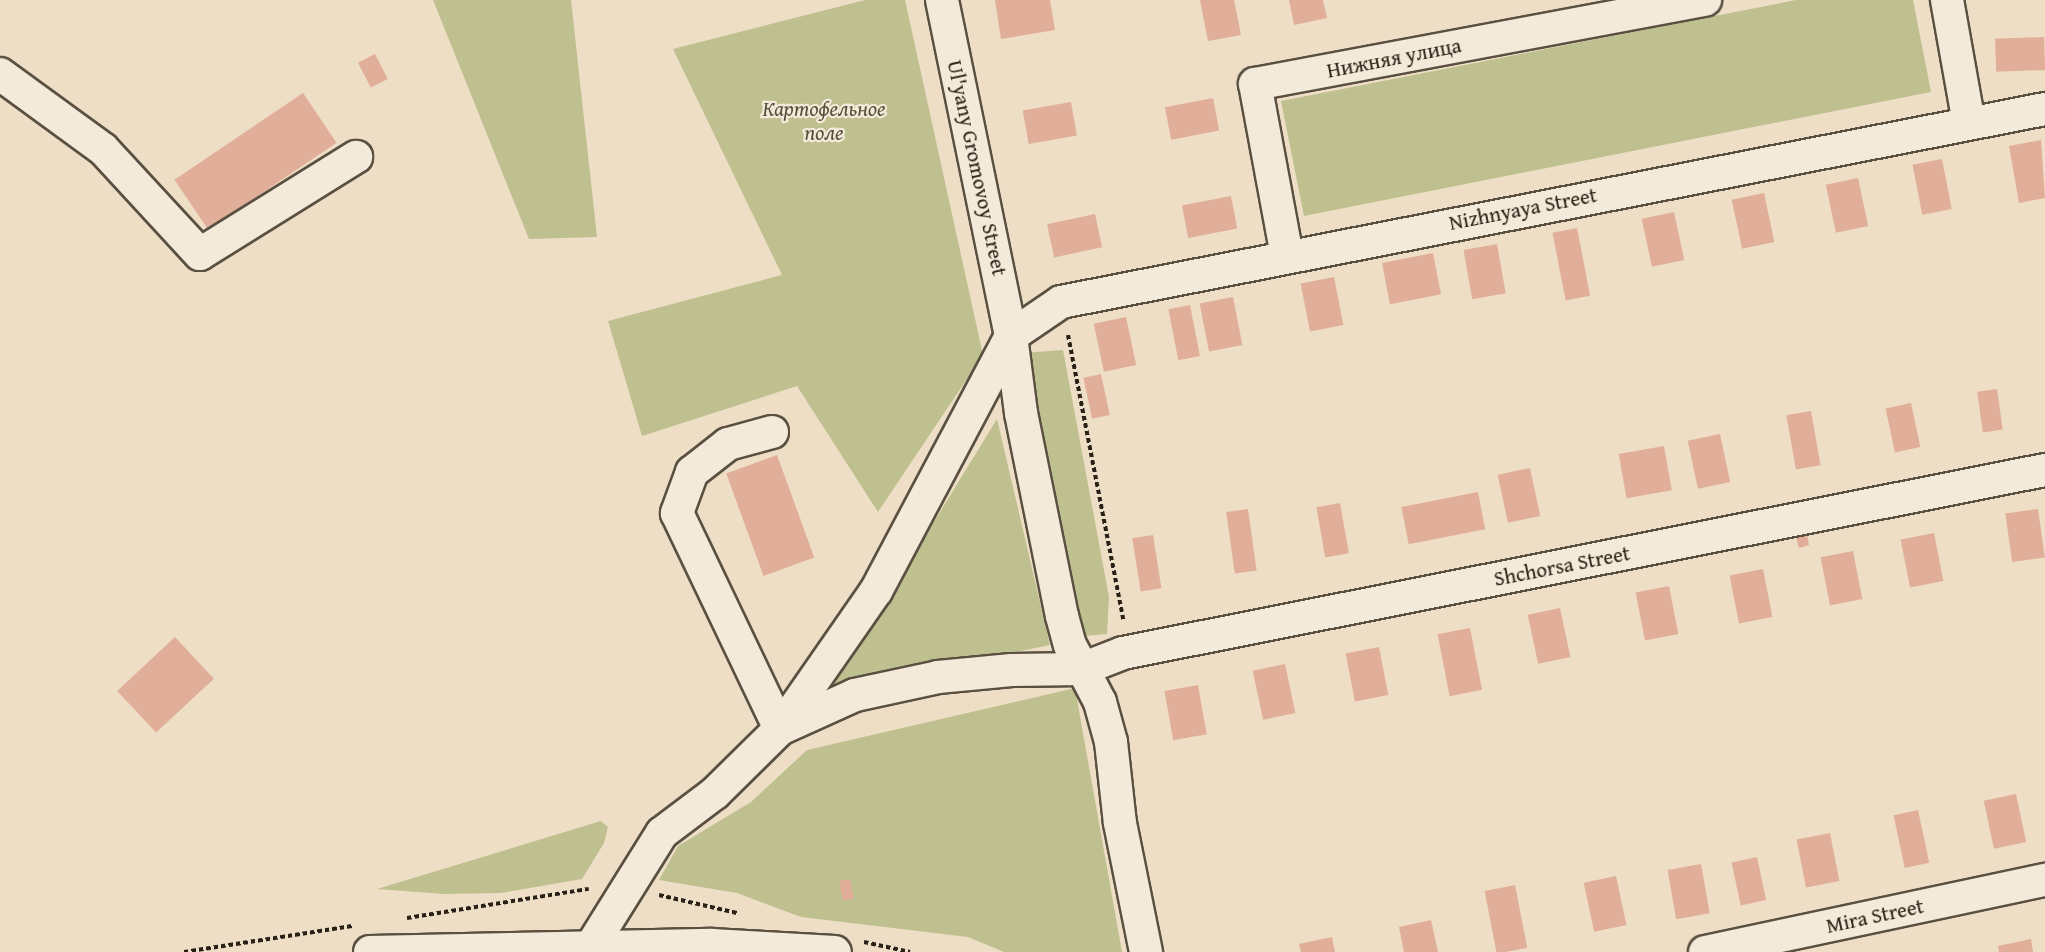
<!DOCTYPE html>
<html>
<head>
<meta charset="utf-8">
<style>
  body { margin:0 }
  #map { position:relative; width:2045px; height:952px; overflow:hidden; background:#eedec5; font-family:"Gentium Book Plus",serif }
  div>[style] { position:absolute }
  .green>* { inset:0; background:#bfc090 }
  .building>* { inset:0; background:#e1ae99; transform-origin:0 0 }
  .path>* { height:4px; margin-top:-2px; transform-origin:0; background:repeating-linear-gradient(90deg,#292016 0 4.5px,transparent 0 7.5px) }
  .roads { filter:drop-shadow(2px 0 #5a5042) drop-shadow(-2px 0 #5a5042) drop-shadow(0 2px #5a5042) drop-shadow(0 -2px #5a5042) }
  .minor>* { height:32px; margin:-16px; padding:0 16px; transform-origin:16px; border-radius:16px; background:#f4ead9 }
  span { translate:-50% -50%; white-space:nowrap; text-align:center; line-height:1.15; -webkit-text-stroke:4.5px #f4ead9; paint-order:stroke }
  .street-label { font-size:21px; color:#292016 }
  .park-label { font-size:21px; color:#56503b; font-style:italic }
</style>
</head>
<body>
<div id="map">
  <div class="green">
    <div style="clip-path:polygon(433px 0,571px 0,597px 237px,529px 239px)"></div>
    <div style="clip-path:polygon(865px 0,905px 0,983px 355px,878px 512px,797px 386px,642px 436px,608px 321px,782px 275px,673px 49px)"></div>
    <div style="clip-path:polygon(1796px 0,1913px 0,1931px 92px,1304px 216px,1281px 101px)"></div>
    <div style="clip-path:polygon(1063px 350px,1109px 597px,1107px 634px,1084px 636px,1022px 353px)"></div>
    <div style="clip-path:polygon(997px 419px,1050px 645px,831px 690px)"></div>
    <div style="clip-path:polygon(1075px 688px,1122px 952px,1004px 952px,968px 937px,801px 917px,737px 893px,659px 880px,678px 846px,751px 802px,807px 750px)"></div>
    <div style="clip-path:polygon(601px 821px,608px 827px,604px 843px,582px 879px,501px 893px,444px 894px,377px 889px)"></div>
  </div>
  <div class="building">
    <div style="clip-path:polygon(995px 0,1050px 0,1055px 30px,1001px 39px)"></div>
    <div style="clip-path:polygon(1200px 0,1234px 0,1241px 35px,1208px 41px)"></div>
    <div style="clip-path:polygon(1289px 0,1323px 0,1327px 18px,1294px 25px)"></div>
    <div style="left:2044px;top:37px;width:33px;height:49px;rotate:88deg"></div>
    <div style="left:375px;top:54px;width:28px;height:19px;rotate:63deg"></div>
    <div style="left:303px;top:93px;width:60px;height:155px;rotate:56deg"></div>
    <div style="left:1213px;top:98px;width:33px;height:49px;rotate:79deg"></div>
    <div style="left:1071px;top:102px;width:34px;height:49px;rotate:80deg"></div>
    <div style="clip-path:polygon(2041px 140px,2045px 198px,2019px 203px,2009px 146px)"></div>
    <div style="left:1942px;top:159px;width:51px;height:30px;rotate:79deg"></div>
    <div style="left:1858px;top:178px;width:49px;height:33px;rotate:78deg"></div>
    <div style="left:1764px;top:193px;width:50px;height:33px;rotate:78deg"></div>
    <div style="left:1231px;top:196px;width:33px;height:50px;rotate:79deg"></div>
    <div style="left:1674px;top:212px;width:49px;height:33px;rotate:78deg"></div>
    <div style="left:1095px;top:214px;width:34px;height:49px;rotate:78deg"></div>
    <div style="left:1577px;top:228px;width:69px;height:25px;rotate:79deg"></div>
    <div style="left:1497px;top:244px;width:50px;height:34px;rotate:80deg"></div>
    <div style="left:1433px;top:253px;width:42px;height:52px;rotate:79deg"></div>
    <div style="left:1334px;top:277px;width:49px;height:34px;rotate:79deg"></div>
    <div style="left:1233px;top:297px;width:49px;height:34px;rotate:79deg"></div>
    <div style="left:1190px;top:305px;width:52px;height:22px;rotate:79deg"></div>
    <div style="left:1126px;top:317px;width:49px;height:33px;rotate:78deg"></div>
    <div style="left:1101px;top:374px;width:42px;height:18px;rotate:78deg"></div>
    <div style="left:1997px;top:389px;width:41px;height:20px;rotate:82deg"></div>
    <div style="left:1911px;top:403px;width:45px;height:26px;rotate:78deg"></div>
    <div style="left:1811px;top:411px;width:55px;height:25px;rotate:80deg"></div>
    <div style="left:1720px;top:434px;width:49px;height:33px;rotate:78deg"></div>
    <div style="left:1664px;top:446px;width:45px;height:46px;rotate:80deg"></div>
    <div style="left:777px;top:455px;width:109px;height:54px;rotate:70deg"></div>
    <div style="left:1530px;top:468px;width:49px;height:33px;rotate:78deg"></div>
    <div style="left:1478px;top:492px;width:38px;height:78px;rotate:79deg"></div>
    <div style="left:1340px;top:503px;width:51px;height:24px;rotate:80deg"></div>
    <div style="left:1248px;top:509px;width:62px;height:22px;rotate:82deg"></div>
    <div style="left:2038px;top:509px;width:49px;height:33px;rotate:82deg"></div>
    <div style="left:1934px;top:533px;width:49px;height:34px;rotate:79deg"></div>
    <div style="left:1153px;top:535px;width:54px;height:21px;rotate:81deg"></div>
    <div style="clip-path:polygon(1807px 535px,1809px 545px,1799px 548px,1796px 537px)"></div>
    <div style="left:1853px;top:551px;width:49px;height:33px;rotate:79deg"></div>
    <div style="left:1763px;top:569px;width:49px;height:34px;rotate:79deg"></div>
    <div style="left:1669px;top:586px;width:49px;height:34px;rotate:79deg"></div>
    <div style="left:1560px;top:608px;width:50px;height:33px;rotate:78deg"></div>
    <div style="left:1470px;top:628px;width:63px;height:33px;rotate:79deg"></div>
    <div style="left:175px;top:637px;width:57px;height:79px;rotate:47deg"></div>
    <div style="left:1379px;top:647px;width:49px;height:34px;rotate:79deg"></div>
    <div style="left:1285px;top:664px;width:50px;height:33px;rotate:78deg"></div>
    <div style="left:1198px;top:685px;width:50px;height:34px;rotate:80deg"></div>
    <div style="left:2016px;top:794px;width:49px;height:33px;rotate:78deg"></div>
    <div style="left:1918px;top:810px;width:54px;height:25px;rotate:78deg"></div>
    <div style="left:1830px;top:833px;width:49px;height:34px;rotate:79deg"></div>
    <div style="left:1757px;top:857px;width:44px;height:26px;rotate:78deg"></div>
    <div style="left:1701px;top:864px;width:50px;height:34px;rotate:80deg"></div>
    <div style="left:1616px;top:876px;width:50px;height:33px;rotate:78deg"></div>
    <div style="left:850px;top:879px;width:20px;height:11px;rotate:79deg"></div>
    <div style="left:1515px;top:885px;width:64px;height:31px;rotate:79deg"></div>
    <div style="clip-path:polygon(1431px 920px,1438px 952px,1404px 952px,1399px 927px)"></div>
    <div style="clip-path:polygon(1332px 937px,1335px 952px,1301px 952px,1299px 944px)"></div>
    <div style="clip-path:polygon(2031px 939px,2033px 952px,1999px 952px,1998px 946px)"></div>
  </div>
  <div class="path">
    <div style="left:1068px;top:335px;width:292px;rotate:79deg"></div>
    <div style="left:659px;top:895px;width:80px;rotate:13deg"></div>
    <div style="left:407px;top:918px;width:184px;rotate:-9.1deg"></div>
    <div style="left:864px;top:942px;width:47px;rotate:12.3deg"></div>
    <div style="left:184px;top:952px;width:170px;rotate:-8.8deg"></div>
  </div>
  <div class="roads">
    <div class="minor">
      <div style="left:942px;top:0;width:343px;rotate:78.4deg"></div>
      <div style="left:1011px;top:336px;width:78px;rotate:82.6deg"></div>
      <div style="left:1021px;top:413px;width:207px;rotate:78.6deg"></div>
      <div style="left:1062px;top:616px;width:30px;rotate:75deg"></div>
      <div style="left:1070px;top:645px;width:64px;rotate:62.2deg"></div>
      <div style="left:1100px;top:702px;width:41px;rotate:74.6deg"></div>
      <div style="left:1111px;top:742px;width:81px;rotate:83.7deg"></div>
      <div style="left:1120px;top:823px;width:132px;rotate:78.6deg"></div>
      <div style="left:1947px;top:0;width:125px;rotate:79.9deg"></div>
      <div style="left:0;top:74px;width:127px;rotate:36.1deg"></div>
      <div style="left:103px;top:149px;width:143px;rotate:47.3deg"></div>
      <div style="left:200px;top:254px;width:184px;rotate:-31.9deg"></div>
      <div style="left:1287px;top:256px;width:175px;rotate:-100.5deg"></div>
      <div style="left:1255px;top:84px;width:458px;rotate:-10.6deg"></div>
      <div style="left:772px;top:432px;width:46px;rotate:164.7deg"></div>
      <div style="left:728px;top:444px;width:46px;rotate:142.1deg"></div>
      <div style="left:692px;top:472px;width:44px;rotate:110.1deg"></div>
      <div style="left:677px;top:513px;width:239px;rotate:64.5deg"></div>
      <div style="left:780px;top:729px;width:82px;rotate:-24.4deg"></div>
      <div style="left:855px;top:695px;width:85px;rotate:-12.2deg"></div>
      <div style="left:938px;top:677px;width:74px;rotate:-5.4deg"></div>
      <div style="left:1012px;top:670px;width:70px;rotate:-0.8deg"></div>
      <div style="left:1082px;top:669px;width:44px;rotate:-21.3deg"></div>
      <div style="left:1123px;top:653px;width:940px;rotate:-11.23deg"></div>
      <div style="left:592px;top:945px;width:132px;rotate:-58deg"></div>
      <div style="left:662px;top:833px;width:66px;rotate:-37deg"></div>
      <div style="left:715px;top:793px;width:91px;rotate:-44.6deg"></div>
      <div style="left:780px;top:729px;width:168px;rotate:-55.2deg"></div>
      <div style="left:876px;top:591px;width:289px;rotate:-62.1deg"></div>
      <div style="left:1011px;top:336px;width:60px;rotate:-34.2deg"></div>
      <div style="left:1061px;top:302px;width:1003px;rotate:-11.1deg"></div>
      <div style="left:370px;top:952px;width:342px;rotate:-1.2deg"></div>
      <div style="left:712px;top:945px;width:123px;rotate:3.3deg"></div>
      <div style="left:1705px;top:952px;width:348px;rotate:-12deg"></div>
    </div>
  </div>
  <div class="street-label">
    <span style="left:1394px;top:58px;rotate:-11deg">Нижняя улица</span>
    <span style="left:977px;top:168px;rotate:78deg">Ul'yany Gromovoy Street</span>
    <span style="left:1523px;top:209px;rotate:-11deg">Nizhnyaya Street</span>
    <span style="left:1562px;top:566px;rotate:-11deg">Shchorsa Street</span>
    <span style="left:1875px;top:916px;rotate:-12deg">Mira Street</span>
  </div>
  <div class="park-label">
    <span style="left:824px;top:121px">Картофельное<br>поле</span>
  </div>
</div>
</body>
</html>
